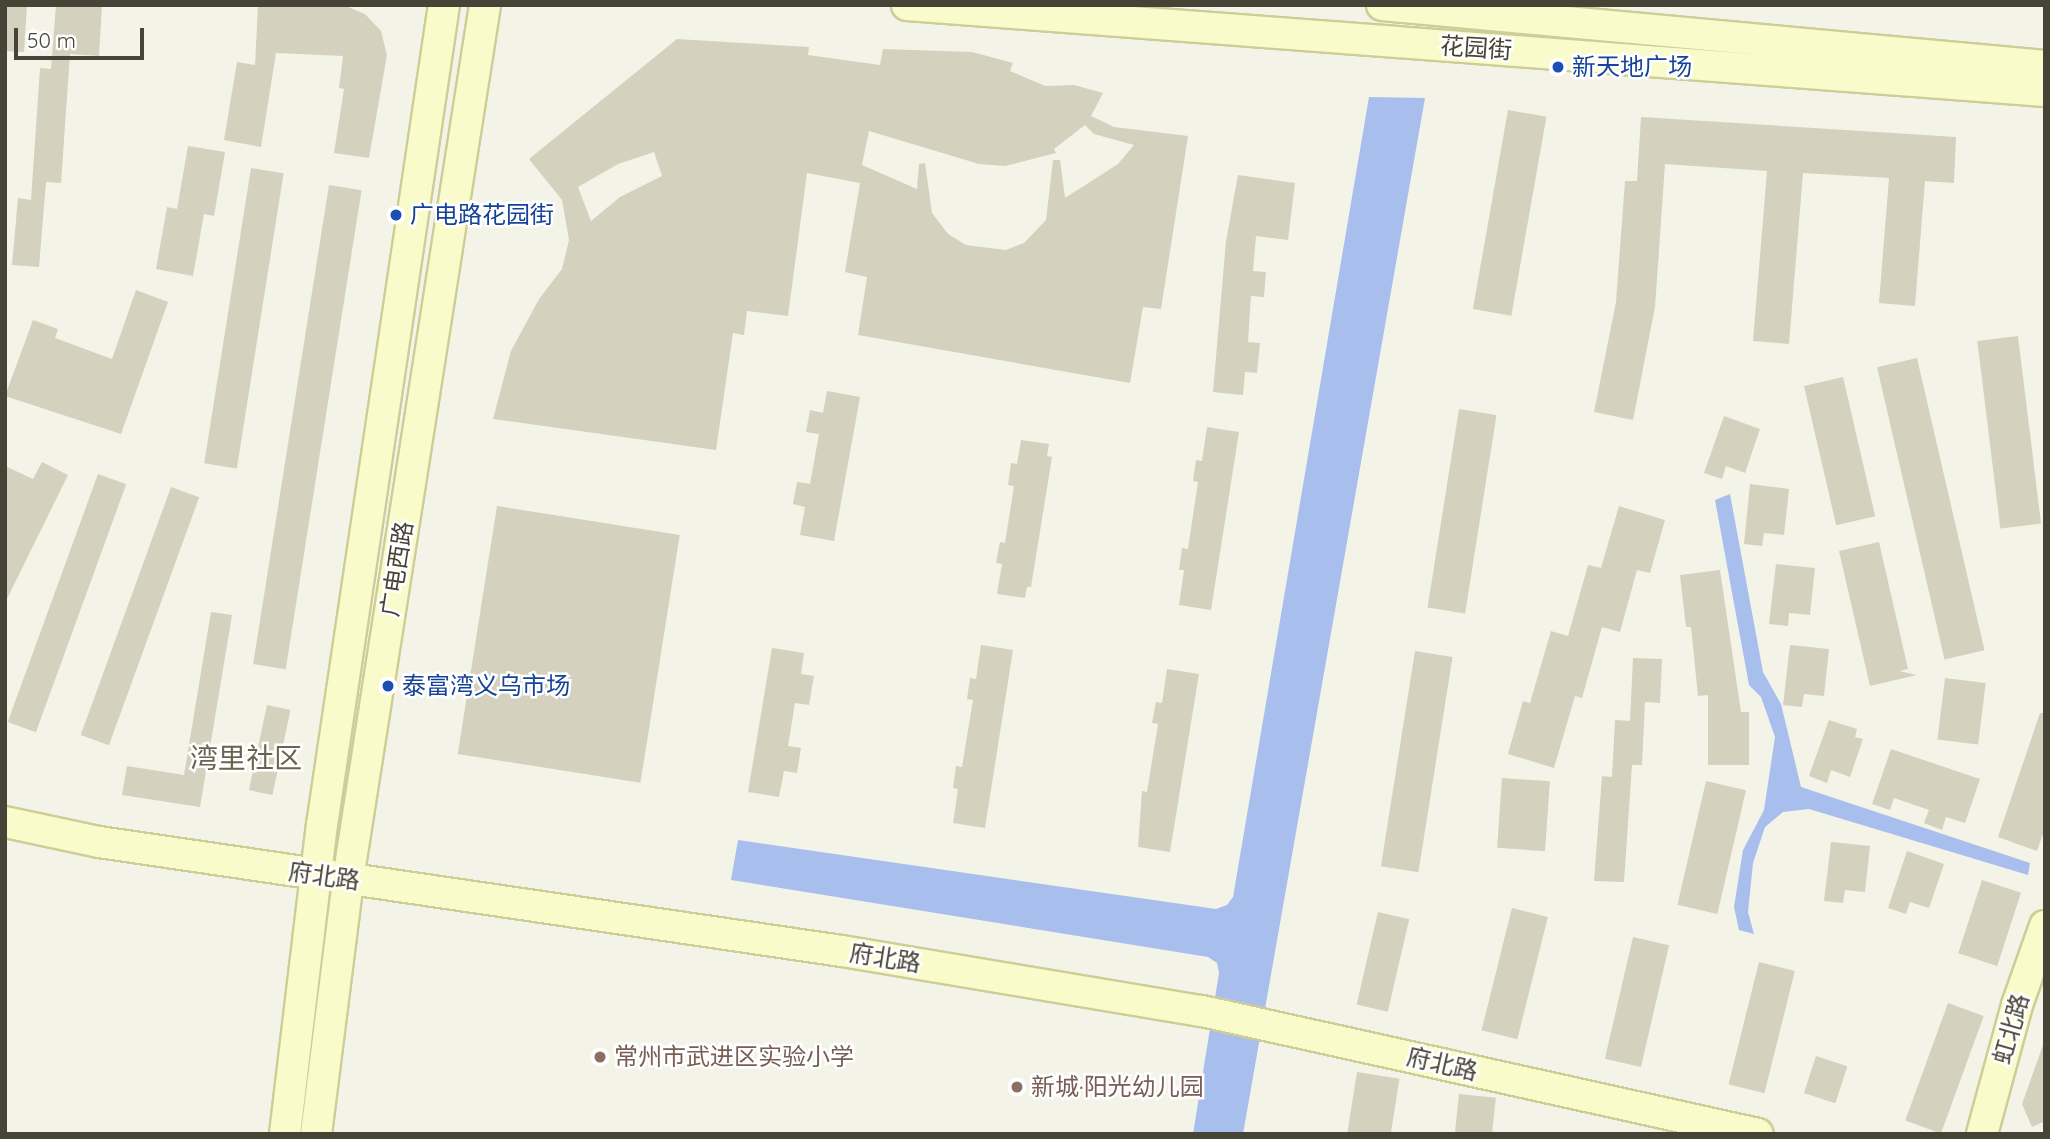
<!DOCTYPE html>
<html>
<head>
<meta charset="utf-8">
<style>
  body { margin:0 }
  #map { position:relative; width:2050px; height:1139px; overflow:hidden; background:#f3f3e8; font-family:Quicksand,"Noto Sans SC",sans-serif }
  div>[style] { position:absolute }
  .water>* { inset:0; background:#a8beec }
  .building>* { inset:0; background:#d4d1be; transform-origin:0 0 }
  .roads { filter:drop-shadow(2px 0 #cdcd98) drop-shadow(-2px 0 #cdcd98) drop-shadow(0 2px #cdcd98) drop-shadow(0 -2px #cdcd98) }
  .secondary>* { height:30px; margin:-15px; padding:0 15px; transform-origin:15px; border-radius:15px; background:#fafbca }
  .dots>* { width:19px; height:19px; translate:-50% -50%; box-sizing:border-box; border:4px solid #fff; border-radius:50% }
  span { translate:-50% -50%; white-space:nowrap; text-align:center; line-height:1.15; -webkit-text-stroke:5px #fff; paint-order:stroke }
  .street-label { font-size:24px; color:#464437 }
  .transit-label { font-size:24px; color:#164399 }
  .left { translate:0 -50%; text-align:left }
  .education-label { font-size:24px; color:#785e54 }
  .quarter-label { font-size:28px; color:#68654f }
  .frame { position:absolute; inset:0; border:7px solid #464437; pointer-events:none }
  .scale { position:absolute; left:14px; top:28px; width:130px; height:32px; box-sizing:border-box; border:4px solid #464437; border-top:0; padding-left:9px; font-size:21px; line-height:24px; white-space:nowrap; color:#464437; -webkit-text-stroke:5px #fff; paint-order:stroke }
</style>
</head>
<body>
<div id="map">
  <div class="water">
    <div style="clip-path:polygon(1369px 97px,1425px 98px,1243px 1134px,1193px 1134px,1219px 973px,1217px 963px,1208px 957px,731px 880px,738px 840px,1216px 909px,1227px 905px,1233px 897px)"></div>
    <div style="clip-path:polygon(1730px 494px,1763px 672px,1781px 704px,1801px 787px,2030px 863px,2028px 875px,1809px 809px,1783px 812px,1765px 827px,1753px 863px,1748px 912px,1754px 934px,1739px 930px,1734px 907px,1743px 850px,1764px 810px,1775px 737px,1761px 697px,1749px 685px,1715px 500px)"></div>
  </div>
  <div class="building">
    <div style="clip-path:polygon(5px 5px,27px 5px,24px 52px,5px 51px)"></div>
    <div style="clip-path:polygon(56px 5px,102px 5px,99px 56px,70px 54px,61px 183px,46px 182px,39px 267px,12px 265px,18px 198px,31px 200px,40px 68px,51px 69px)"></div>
    <div style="clip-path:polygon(258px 5px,343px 5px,365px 14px,381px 31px,387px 55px,369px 158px,334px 153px,344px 89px,339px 88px,343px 56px,276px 53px,261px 147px,224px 140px,237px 62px,255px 65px)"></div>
    <div style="clip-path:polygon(evenodd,677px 39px,809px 47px,808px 55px,880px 65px,883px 49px,972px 52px,1013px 63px,1010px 71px,1045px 86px,1074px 85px,1103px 93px,1091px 116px,1114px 127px,1188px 136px,1161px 309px,1143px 307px,1130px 383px,858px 335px,867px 277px,845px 272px,860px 183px,807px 173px,788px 316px,747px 311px,744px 335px,733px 333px,716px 450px,493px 419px,511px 351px,539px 299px,562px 269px,569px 240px,562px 200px,529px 159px,677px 39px,1085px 125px,1094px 134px,1134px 145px,1118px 164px,1065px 198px,1060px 160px,1053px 160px,1046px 220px,1024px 243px,1006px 250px,966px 245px,948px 234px,932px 213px,925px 163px,919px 164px,917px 189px,862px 165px,869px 131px,979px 164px,1005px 166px,1056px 153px,1054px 149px,1085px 125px,677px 39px,654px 152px,662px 176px,620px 197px,591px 221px,578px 187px,618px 164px,654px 152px)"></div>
    <div style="left:1508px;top:110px;width:39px;height:202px;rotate:10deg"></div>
    <div style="clip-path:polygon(1641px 117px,1956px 137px,1954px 183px,1925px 181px,1915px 306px,1879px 303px,1889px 178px,1803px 173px,1789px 344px,1753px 341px,1767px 171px,1665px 164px,1655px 307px,1633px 420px,1594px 412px,1616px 302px,1625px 181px,1637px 181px)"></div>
    <div style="clip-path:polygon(188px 146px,225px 152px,214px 216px,204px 214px,193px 276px,156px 269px,167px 207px,177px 209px)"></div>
    <div style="left:251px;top:168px;width:33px;height:299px;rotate:9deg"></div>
    <div style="clip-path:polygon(1238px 175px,1295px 183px,1288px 240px,1256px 236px,1253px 271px,1266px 272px,1264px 297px,1251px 296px,1248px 342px,1260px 343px,1257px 373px,1245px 372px,1243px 395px,1213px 392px,1226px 241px)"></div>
    <div style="left:329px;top:185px;width:33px;height:485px;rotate:9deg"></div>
    <div style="clip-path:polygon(136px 290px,168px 302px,121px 434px,5px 396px,33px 320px,58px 329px,55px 338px,112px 359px)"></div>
    <div style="left:2018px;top:336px;width:189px;height:41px;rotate:83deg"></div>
    <div style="left:1917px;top:358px;width:300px;height:41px;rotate:77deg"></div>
    <div style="left:1843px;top:377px;width:143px;height:40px;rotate:77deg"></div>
    <div style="clip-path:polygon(827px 391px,860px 397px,834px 541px,800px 535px,805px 507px,793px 504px,797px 482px,810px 484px,819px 434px,806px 432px,810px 410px,823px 413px)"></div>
    <div style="left:1459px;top:409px;width:38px;height:201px;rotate:9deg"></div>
    <div style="clip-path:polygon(1724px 416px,1760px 429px,1745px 473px,1726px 466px,1722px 479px,1704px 473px)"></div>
    <div style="clip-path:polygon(1207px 427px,1239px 432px,1211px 610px,1179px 605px,1184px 570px,1179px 570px,1182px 548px,1188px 549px,1198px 482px,1193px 481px,1196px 460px,1202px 461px)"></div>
    <div style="clip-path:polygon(1021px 440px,1049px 444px,1047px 456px,1052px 457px,1031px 587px,1027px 587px,1025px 598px,997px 594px,1002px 564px,996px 563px,1000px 542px,1005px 543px,1014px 486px,1008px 485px,1011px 463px,1017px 464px)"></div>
    <div style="clip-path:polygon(42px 462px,68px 475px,5px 603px,5px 466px,33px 479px)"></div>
    <div style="left:98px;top:474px;width:30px;height:264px;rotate:20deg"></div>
    <div style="clip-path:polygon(1750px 484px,1789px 489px,1784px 535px,1764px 533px,1762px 546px,1744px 544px)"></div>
    <div style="left:171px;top:487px;width:30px;height:264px;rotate:20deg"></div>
    <div style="left:497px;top:506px;width:185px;height:251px;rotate:9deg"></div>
    <div style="clip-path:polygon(1619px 506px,1665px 520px,1650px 573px,1637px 570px,1620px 632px,1602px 627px,1582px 698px,1575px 696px,1554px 768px,1508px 754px,1523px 701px,1530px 703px,1551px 631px,1568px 636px,1588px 565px,1601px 568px)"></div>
    <div style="clip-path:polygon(1879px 542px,1908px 669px,1899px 671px,1917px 675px,1870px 686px,1839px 551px)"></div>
    <div style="clip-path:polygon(1776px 564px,1815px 568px,1810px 615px,1789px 613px,1788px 626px,1769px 624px)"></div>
    <div style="clip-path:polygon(1720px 570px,1741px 712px,1749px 712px,1749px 765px,1708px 765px,1708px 695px,1698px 696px,1691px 627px,1686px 627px,1680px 575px)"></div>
    <div style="clip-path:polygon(211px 612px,232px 615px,200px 807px,122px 795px,127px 766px,184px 775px)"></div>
    <div style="clip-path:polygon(981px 645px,1013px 650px,985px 828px,953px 823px,958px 789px,953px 788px,956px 766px,962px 767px,973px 700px,967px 699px,970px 678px,976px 679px)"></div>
    <div style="clip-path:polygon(1790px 645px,1829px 649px,1824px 696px,1804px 694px,1802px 707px,1783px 705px)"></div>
    <div style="clip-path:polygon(772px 648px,804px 653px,801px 674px,814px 676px,809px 705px,795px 703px,788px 746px,801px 748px,797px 773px,784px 771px,779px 797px,748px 792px)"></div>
    <div style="left:1415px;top:651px;width:38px;height:218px;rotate:9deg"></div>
    <div style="clip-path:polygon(1633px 658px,1662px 659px,1660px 703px,1645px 702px,1642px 765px,1632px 765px,1624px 882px,1594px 881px,1602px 776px,1612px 777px,1615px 720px,1630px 721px)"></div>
    <div style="clip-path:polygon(1167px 669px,1199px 674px,1170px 852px,1138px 847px,1142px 791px,1147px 792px,1158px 724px,1152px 723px,1156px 702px,1162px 703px)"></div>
    <div style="left:1945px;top:678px;width:41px;height:62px;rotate:7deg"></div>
    <div style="left:267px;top:705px;width:24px;height:87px;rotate:12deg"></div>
    <div style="clip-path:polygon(2040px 713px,2045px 713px,2045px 828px,2037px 851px,1998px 837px)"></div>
    <div style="clip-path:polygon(1829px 720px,1857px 729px,1855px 737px,1863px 739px,1850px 777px,1831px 770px,1827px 783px,1809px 776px)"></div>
    <div style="clip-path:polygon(1891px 749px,1980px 779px,1965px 823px,1946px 817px,1942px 830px,1924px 823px,1929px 810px,1894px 798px,1890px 810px,1872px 804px)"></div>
    <div style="left:1502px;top:778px;width:48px;height:70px;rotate:4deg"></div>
    <div style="left:1706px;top:781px;width:41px;height:127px;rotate:13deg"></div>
    <div style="clip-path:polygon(1831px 842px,1870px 846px,1865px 892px,1845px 890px,1843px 903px,1824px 901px)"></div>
    <div style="clip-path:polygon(1907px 851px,1944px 864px,1929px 908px,1910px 902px,1906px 914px,1888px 908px)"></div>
    <div style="left:1982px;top:880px;width:41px;height:77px;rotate:18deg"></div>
    <div style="left:1512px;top:908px;width:37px;height:126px;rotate:14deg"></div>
    <div style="left:1378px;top:912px;width:32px;height:95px;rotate:13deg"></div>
    <div style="left:1633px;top:937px;width:37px;height:125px;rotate:13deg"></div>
    <div style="left:1759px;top:962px;width:37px;height:126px;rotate:14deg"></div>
    <div style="left:1948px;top:1003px;width:38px;height:125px;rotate:20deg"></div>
    <div style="clip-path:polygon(2043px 1045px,2045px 1121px,2032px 1127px,2022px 1104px)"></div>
    <div style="left:1816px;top:1056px;width:33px;height:39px;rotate:18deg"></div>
    <div style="left:1357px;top:1072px;width:43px;height:63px;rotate:9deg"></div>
    <div style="left:1459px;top:1094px;width:37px;height:40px;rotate:6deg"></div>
  </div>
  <div class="roads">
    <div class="secondary">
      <div style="left:907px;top:5px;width:1141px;rotate:4.32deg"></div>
      <div style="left:1382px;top:5px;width:666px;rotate:5.26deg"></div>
      <div style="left:5px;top:822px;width:96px;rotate:12deg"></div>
      <div style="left:99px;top:842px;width:751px;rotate:8.35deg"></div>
      <div style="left:842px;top:951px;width:365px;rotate:9.5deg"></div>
      <div style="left:1202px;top:1011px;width:569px;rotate:12.47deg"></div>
      <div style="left:285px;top:1134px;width:311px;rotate:-83.2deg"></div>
      <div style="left:322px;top:825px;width:829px;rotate:-81.54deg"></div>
      <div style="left:316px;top:1134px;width:257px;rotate:-82.8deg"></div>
      <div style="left:348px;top:879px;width:885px;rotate:-81.09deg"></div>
      <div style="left:1982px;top:1134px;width:134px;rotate:-74.8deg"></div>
      <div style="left:2017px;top:1005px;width:84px;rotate:-70.5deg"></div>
    </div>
  </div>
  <div class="dots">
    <div style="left:1558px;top:67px;background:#1a4fb4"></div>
    <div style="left:396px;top:215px;background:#1a4fb4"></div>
    <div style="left:388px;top:686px;background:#1a4fb4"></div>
    <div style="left:600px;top:1057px;background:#8d6e63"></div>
    <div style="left:1017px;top:1087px;background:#8d6e63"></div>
  </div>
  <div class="street-label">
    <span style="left:1476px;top:48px;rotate:4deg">花园街</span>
    <span style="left:397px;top:569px;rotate:-81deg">广电西路</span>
    <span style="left:324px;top:876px;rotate:8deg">府北路</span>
    <span style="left:885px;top:958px;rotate:9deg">府北路</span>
    <span style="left:2011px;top:1029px;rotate:-74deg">虹北路</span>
    <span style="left:1442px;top:1064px;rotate:13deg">府北路</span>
  </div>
  <div class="transit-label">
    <span class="left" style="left:1572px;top:67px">新天地广场</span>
    <span class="left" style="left:410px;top:215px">广电路花园街</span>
    <span class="left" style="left:402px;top:686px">泰富湾义乌市场</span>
  </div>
  <div class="education-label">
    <span class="left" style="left:614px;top:1057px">常州市武进区实验小学</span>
    <span class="left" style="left:1031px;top:1087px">新城·阳光幼儿园</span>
  </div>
  <div class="quarter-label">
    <span style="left:246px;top:758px">湾里社区</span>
  </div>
  <div class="frame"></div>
  <div class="scale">50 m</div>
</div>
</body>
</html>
